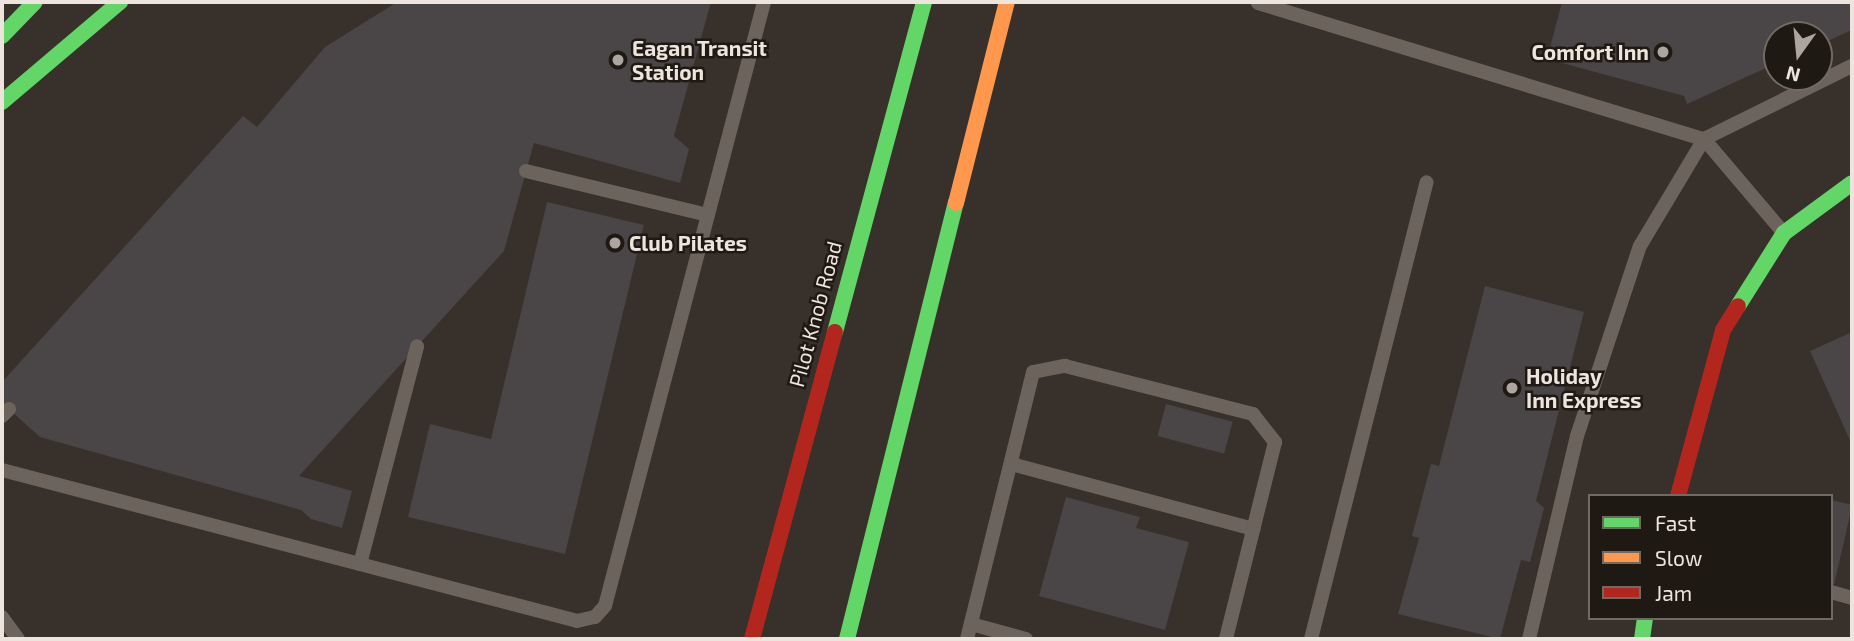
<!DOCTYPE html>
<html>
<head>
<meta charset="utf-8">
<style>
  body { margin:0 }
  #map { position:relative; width:1854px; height:641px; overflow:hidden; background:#37302b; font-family:"Exo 2",sans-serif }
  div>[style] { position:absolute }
  .building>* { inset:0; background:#4a4546; transform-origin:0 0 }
  .lane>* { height:14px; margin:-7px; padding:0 7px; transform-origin:7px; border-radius:7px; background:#6c635c }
  .fast>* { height:16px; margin:-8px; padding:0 8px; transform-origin:8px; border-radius:8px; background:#63d668 }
  .slow>* { height:16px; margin:-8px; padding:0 8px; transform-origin:8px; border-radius:8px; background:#ff974d }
  .jam>* { height:16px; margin:-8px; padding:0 8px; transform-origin:8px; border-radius:8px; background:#b3261e }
  .dots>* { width:19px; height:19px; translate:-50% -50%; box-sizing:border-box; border:4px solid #1f1914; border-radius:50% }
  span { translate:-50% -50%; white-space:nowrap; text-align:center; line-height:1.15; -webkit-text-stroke:5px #1f1914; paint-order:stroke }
  .poi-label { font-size:21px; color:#ede4dd; font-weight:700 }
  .left { translate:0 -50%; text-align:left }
  .right { translate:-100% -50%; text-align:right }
  .street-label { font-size:21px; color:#ede4dd }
  .frame { position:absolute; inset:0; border:4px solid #ede4dd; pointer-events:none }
  .legend { position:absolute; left:1588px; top:494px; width:245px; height:126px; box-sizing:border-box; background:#1f1914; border:2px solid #716a64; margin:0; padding:9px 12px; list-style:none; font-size:21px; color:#ede4dd }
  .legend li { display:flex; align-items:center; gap:14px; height:35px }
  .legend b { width:35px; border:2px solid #716a64 }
  .north { position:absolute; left:1763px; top:21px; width:70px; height:70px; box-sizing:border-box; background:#1f1914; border:2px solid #716a64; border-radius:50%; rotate:195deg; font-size:19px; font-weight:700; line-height:28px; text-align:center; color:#ede4dd }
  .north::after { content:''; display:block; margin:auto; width:24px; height:32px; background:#ada59f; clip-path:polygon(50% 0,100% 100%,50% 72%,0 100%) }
</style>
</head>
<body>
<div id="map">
  <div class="building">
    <div style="clip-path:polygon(397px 2px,711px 2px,674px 136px,689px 149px,680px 183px,534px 143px,504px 251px,299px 476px,352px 491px,342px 528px,311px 519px,301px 510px,40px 437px,2px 403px,2px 382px,243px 116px,257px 127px,325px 47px)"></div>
    <div style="clip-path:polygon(1562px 2px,1852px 2px,1852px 30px,1819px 45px,1819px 35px,1777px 35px,1777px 63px,1687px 104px,1684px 96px,1547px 59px)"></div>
    <div style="clip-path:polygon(547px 202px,644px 225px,565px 554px,408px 517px,430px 424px,491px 439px)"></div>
    <div style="clip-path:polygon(1485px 286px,1584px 312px,1536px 501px,1544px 508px,1530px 562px,1521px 560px,1500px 639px,1398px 614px,1419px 538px,1412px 536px,1431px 464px,1439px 466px)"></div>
    <div style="clip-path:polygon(1852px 332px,1852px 445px,1810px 351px)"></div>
    <div style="left:1166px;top:404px;width:69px;height:33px;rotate:15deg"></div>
    <div style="clip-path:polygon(1066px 497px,1140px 517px,1136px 528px,1189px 542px,1165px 630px,1039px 596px)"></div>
    <div style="left:1831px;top:500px;width:22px;height:82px;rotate:13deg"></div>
  </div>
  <div class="lane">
    <div style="left:1258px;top:3px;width:466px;rotate:17deg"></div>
    <div style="left:1704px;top:139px;width:165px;rotate:-26.3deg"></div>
    <div style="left:526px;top:171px;width:187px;rotate:13.6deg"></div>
    <div style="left:2px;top:416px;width:10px;rotate:-45deg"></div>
    <div style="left:1011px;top:464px;width:251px;rotate:15deg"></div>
    <div style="left:2px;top:470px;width:594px;rotate:14.71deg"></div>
    <div style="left:577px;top:621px;width:18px;rotate:-13deg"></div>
    <div style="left:595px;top:617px;width:15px;rotate:-48deg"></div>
    <div style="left:605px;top:606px;width:625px;rotate:-75.25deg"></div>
    <div style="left:360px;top:564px;width:225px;rotate:-75.3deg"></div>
    <div style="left:1831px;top:592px;width:22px;rotate:16deg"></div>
    <div style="left:2px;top:617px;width:27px;rotate:54deg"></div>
    <div style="left:971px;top:624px;width:57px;rotate:15.3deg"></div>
    <div style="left:967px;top:639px;width:275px;rotate:-76.1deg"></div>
    <div style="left:1033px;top:372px;width:33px;rotate:-11deg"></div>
    <div style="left:1065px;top:366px;width:194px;rotate:14.3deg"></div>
    <div style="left:1253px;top:414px;width:36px;rotate:52deg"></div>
    <div style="left:1275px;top:442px;width:203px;rotate:104deg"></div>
    <div style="left:1311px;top:639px;width:471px;rotate:-75.8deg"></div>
    <div style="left:1529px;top:639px;width:209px;rotate:-76.7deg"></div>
    <div style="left:1577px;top:436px;width:200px;rotate:-71.7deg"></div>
    <div style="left:1640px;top:246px;width:125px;rotate:-59.1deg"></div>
    <div style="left:1704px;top:139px;width:122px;rotate:49.7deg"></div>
  </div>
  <div class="fast">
    <div style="left:2px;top:36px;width:47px;rotate:-45.9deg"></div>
    <div style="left:2px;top:102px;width:155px;rotate:-40.3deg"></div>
    <div style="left:1738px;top:306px;width:86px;rotate:-57.8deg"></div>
    <div style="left:1784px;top:233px;width:84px;rotate:-36.3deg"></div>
    <div style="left:835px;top:332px;width:342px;rotate:-74.9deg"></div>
    <div style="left:847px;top:639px;width:449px;rotate:-76deg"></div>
    <div style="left:1642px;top:639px;width:21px;rotate:-82deg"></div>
  </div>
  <div class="slow">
    <div style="left:956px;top:203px;width:207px;rotate:-75.8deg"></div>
  </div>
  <div class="jam">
    <div style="left:1678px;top:496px;width:172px;rotate:-74.8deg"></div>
    <div style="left:1723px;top:330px;width:28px;rotate:-58deg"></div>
    <div style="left:752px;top:639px;width:318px;rotate:-74.9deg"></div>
  </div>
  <div class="dots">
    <div style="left:1663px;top:52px;background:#ada59f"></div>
    <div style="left:618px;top:60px;background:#ada59f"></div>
    <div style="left:615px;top:243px;background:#ada59f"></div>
    <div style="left:1512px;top:388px;background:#ada59f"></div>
  </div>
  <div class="poi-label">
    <span class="left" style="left:632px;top:60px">Eagan Transit<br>Station</span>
    <span class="right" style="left:1649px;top:52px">Comfort Inn</span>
    <span class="left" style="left:629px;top:243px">Club Pilates</span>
    <span class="left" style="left:1526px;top:388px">Holiday<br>Inn Express</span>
  </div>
  <div class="street-label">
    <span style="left:815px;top:314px;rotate:-75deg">Pilot Knob Road</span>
  </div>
  <div class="frame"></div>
  <ul class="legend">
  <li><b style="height:9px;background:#63d668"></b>Fast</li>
  <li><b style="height:9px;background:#ff974d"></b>Slow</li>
  <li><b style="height:9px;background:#b3261e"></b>Jam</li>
  </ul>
  <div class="north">N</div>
</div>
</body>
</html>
